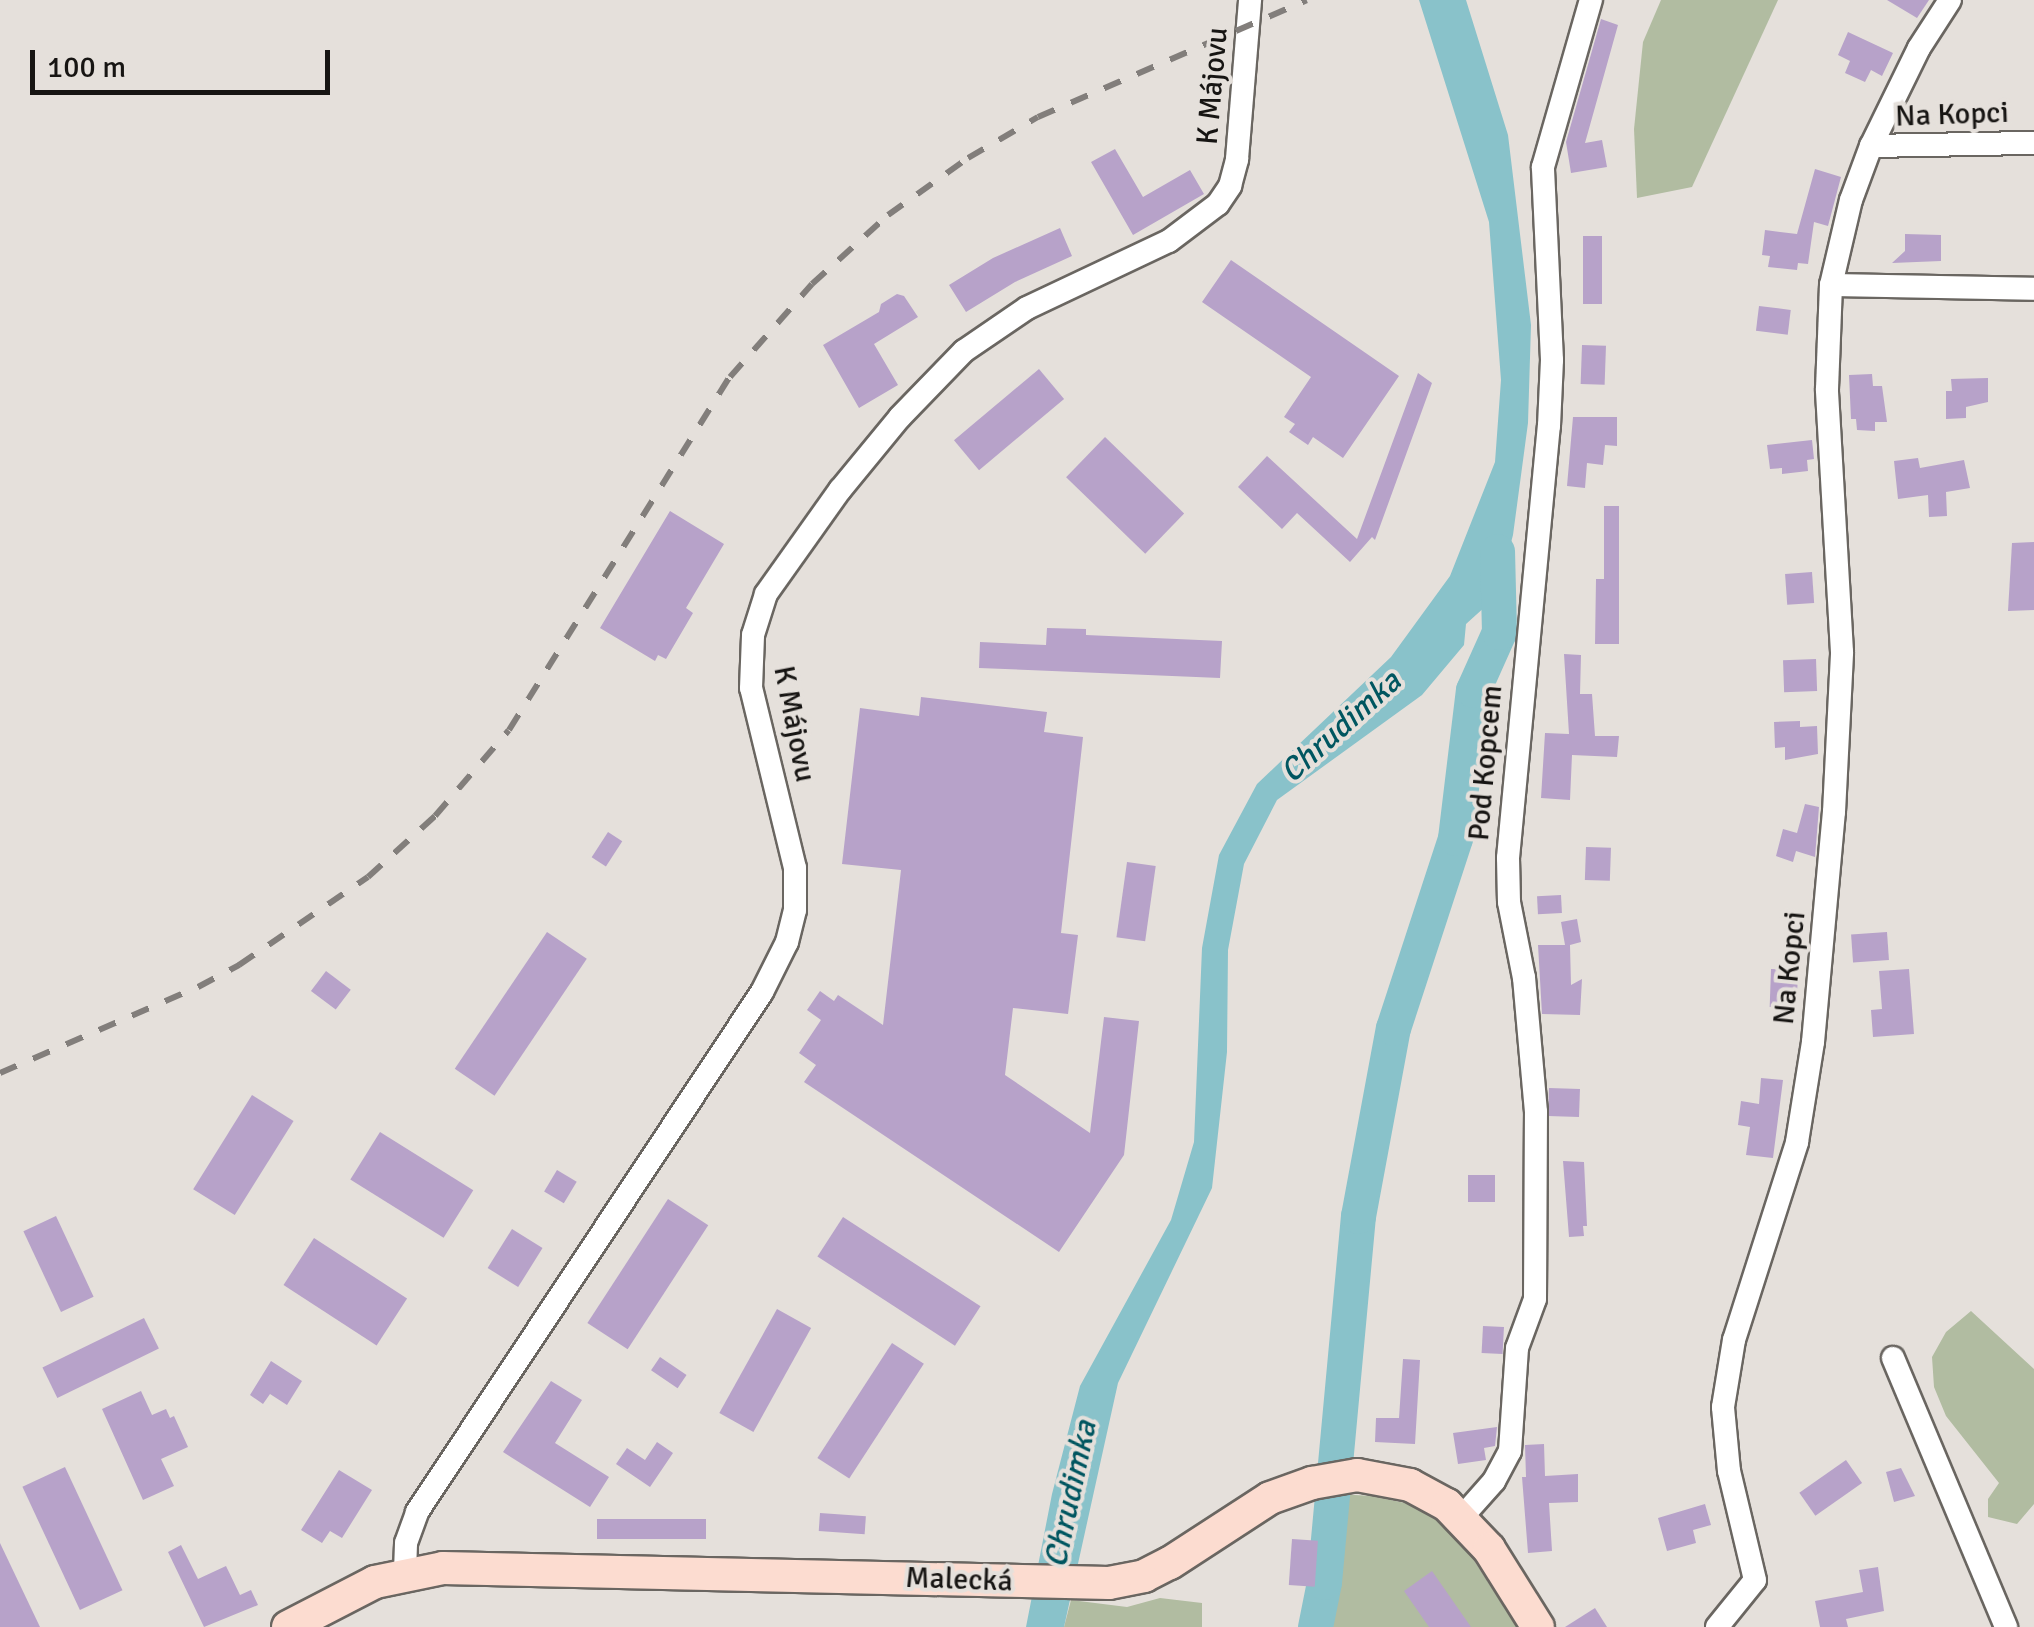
<!DOCTYPE html>
<html>
<head>
<meta charset="utf-8">
<style>
  body { margin:0 }
  #map { position:relative; width:2034px; height:1627px; overflow:hidden; background:#e5e0db; font-family:Signika,sans-serif }
  div>[style] { position:absolute }
  .green>* { inset:0; background:#b1bca1 }
  .water>* { inset:0; background:#89c2ca }
  .river>* { height:35px; margin:-17.5px; padding:0 17.5px; transform-origin:17.5px; border-radius:17.5px; background:#89c2ca }
  .building>* { inset:0; background:#b7a2c9; transform-origin:0 0 }
  .roads { filter:drop-shadow(2px 0 #6a6661) drop-shadow(-2px 0 #6a6661) drop-shadow(0 2px #6a6661) drop-shadow(0 -2px #6a6661) }
  .street>* { height:22px; margin:-11px; padding:0 11px; transform-origin:11px; border-radius:11px; background:#fff }
  .secondary>* { height:32px; margin:-16px; padding:0 16px; transform-origin:16px; border-radius:16px; background:#fcdcd0 }
  .rail>* { height:6px; margin-top:-3px; transform-origin:0; background:repeating-linear-gradient(90deg,#827e7b 0 18px,transparent 0 36px) }
  span { translate:-50% -50%; white-space:nowrap; text-align:center; line-height:1.15; -webkit-text-stroke:8px #e5e0db; paint-order:stroke }
  .street-label { font-size:30px; color:#171513 }
  .water-label { font-size:32px; color:#005660; font-style:italic }
  .scale { position:absolute; left:30px; top:50px; width:300px; height:45px; box-sizing:border-box; border:5px solid #171513; border-top:0; padding-left:12px; font-size:30px; line-height:35px; white-space:nowrap; color:#171513; -webkit-text-stroke:8px #e5e0db; paint-order:stroke }
</style>
</head>
<body>
<div id="map">
  <div class="green">
    <div style="clip-path:polygon(1661px 0,1778px 0,1692px 187px,1637px 198px,1634px 129px,1643px 42px)"></div>
    <div style="clip-path:polygon(1971px 1311px,2034px 1369px,2034px 1504px,2017px 1524px,1988px 1517px,1988px 1499px,1999px 1483px,1946px 1416px,1934px 1387px,1932px 1357px,1946px 1332px)"></div>
    <div style="clip-path:polygon(1338px 1494px,1372px 1496px,1419px 1506px,1438px 1518px,1468px 1551px,1517px 1627px,1333px 1627px)"></div>
    <div style="clip-path:polygon(1160px 1598px,1202px 1603px,1202px 1627px,1064px 1627px,1071px 1600px,1127px 1607px)"></div>
  </div>
  <div class="water">
    <div style="clip-path:polygon(1419px 0,1466px 0,1508px 135px,1531px 325px,1528px 423px,1513px 535px,1497px 596px,1466px 624px,1464px 645px,1422px 695px,1277px 800px,1244px 864px,1228px 950px,1227px 1052px,1212px 1188px,1118px 1383px,1064px 1627px,1026px 1627px,1052px 1494px,1080px 1386px,1171px 1220px,1194px 1142px,1202px 948px,1219px 855px,1257px 784px,1391px 657px,1450px 576px,1495px 462px,1501px 380px,1489px 222px)"></div>
  </div>
  <div class="river">
    <div style="left:1315px;top:1627px;width:46px;rotate:-78.7deg"></div>
    <div style="left:1324px;top:1582px;width:368px;rotate:-84.7deg"></div>
    <div style="left:1358px;top:1216px;width:191px;rotate:-79.5deg"></div>
    <div style="left:1393px;top:1028px;width:200px;rotate:-71.9deg"></div>
    <div style="left:1455px;top:838px;width:149px;rotate:-83.1deg"></div>
    <div style="left:1473px;top:690px;width:64px;rotate:-65.9deg"></div>
    <div style="left:1499px;top:632px;width:81px;rotate:-91.4deg"></div>
  </div>
  <div class="building">
    <div style="clip-path:polygon(1887px 0,1929px 0,1917px 18px)"></div>
    <div style="clip-path:polygon(1601px 19px,1618px 25px,1585px 143px,1602px 140px,1607px 167px,1571px 173px,1566px 142px)"></div>
    <div style="clip-path:polygon(1848px 32px,1893px 53px,1882px 76px,1871px 70px,1865px 82px,1845px 73px,1850px 61px,1838px 55px)"></div>
    <div style="clip-path:polygon(1115px 149px,1143px 197px,1190px 170px,1204px 194px,1133px 235px,1091px 162px)"></div>
    <div style="clip-path:polygon(1815px 169px,1841px 177px,1828px 226px,1814px 222px,1808px 264px,1798px 263px,1797px 270px,1768px 267px,1770px 256px,1762px 255px,1765px 230px,1797px 234px)"></div>
    <div style="clip-path:polygon(1060px 228px,1072px 256px,1015px 282px,966px 312px,949px 285px,993px 258px)"></div>
    <div style="clip-path:polygon(1905px 234px,1941px 235px,1941px 261px,1892px 263px,1905px 251px)"></div>
    <div style="left:1602px;top:236px;width:68px;height:19px;rotate:90deg"></div>
    <div style="clip-path:polygon(1231px 260px,1399px 376px,1343px 458px,1313px 437px,1308px 445px,1289px 432px,1295px 424px,1284px 417px,1311px 377px,1202px 302px)"></div>
    <div style="clip-path:polygon(897px 294px,904px 296px,918px 317px,874px 344px,898px 385px,859px 408px,823px 345px,879px 312px,881px 304px)"></div>
    <div style="left:1759px;top:306px;width:32px;height:25px;rotate:7deg"></div>
    <div style="left:1582px;top:345px;width:24px;height:39px;rotate:2deg"></div>
    <div style="left:1039px;top:369px;width:39px;height:111px;rotate:50deg"></div>
    <div style="clip-path:polygon(1418px 373px,1432px 383px,1375px 540px,1372px 537px,1350px 562px,1297px 513px,1282px 529px,1238px 487px,1267px 456px,1357px 539px)"></div>
    <div style="clip-path:polygon(1872px 374px,1873px 386px,1882px 386px,1887px 422px,1875px 422px,1875px 431px,1857px 430px,1856px 419px,1851px 419px,1849px 375px)"></div>
    <div style="clip-path:polygon(1988px 378px,1988px 402px,1966px 407px,1966px 418px,1946px 419px,1946px 391px,1952px 391px,1951px 379px)"></div>
    <div style="clip-path:polygon(1573px 417px,1617px 417px,1617px 446px,1605px 445px,1603px 465px,1587px 463px,1585px 488px,1567px 486px)"></div>
    <div style="left:1105px;top:437px;width:110px;height:56px;rotate:44deg"></div>
    <div style="clip-path:polygon(1812px 440px,1814px 459px,1807px 460px,1808px 471px,1782px 474px,1782px 468px,1770px 469px,1767px 445px)"></div>
    <div style="clip-path:polygon(1918px 458px,1920px 468px,1964px 460px,1970px 488px,1946px 492px,1947px 516px,1929px 517px,1928px 495px,1898px 499px,1894px 461px)"></div>
    <div style="clip-path:polygon(1604px 506px,1619px 506px,1619px 644px,1595px 644px,1596px 579px,1604px 579px)"></div>
    <div style="clip-path:polygon(670px 511px,724px 544px,686px 608px,693px 613px,666px 659px,658px 655px,655px 661px,600px 628px)"></div>
    <div style="clip-path:polygon(2034px 542px,2034px 610px,2008px 611px,2012px 543px)"></div>
    <div style="left:1812px;top:572px;width:31px;height:27px;rotate:86deg"></div>
    <div style="clip-path:polygon(1047px 628px,1086px 629px,1086px 635px,1222px 641px,1220px 678px,979px 668px,980px 642px,1046px 645px)"></div>
    <div style="clip-path:polygon(1564px 654px,1581px 655px,1580px 694px,1592px 694px,1595px 736px,1619px 736px,1617px 757px,1572px 755px,1570px 800px,1541px 798px,1545px 733px,1569px 734px)"></div>
    <div style="left:1816px;top:659px;width:32px;height:33px;rotate:88deg"></div>
    <div style="clip-path:polygon(921px 697px,1047px 712px,1044px 732px,1083px 737px,1061px 933px,1078px 935px,1068px 1014px,1013px 1008px,1005px 1075px,1090px 1133px,1104px 1017px,1139px 1021px,1124px 1155px,1059px 1252px,804px 1082px,816px 1065px,799px 1053px,821px 1020px,807px 1010px,820px 991px,834px 1001px,838px 995px,883px 1025px,901px 870px,842px 864px,860px 708px,919px 716px)"></div>
    <div style="clip-path:polygon(1800px 721px,1800px 727px,1817px 726px,1818px 754px,1785px 760px,1785px 747px,1775px 748px,1774px 722px)"></div>
    <div style="clip-path:polygon(1805px 804px,1819px 807px,1815px 857px,1796px 851px,1793px 862px,1776px 856px,1783px 829px,1797px 833px)"></div>
    <div style="left:608px;top:832px;width:17px;height:30px;rotate:33deg"></div>
    <div style="left:1586px;top:847px;width:25px;height:33px;rotate:2deg"></div>
    <div style="left:1127px;top:862px;width:29px;height:76px;rotate:8deg"></div>
    <div style="left:1561px;top:895px;width:18px;height:24px;rotate:87deg"></div>
    <div style="clip-path:polygon(1577px 919px,1581px 942px,1570px 945px,1571px 985px,1582px 979px,1580px 1015px,1542px 1014px,1538px 945px,1565px 945px,1561px 922px)"></div>
    <div style="left:547px;top:932px;width:48px;height:165px;rotate:34deg"></div>
    <div style="left:1887px;top:932px;width:28px;height:36px;rotate:86deg"></div>
    <div style="left:1771px;top:969px;width:27px;height:38px;rotate:2deg"></div>
    <div style="clip-path:polygon(1909px 969px,1914px 1034px,1873px 1037px,1871px 1010px,1882px 1009px,1879px 971px)"></div>
    <div style="left:326px;top:971px;width:31px;height:25px;rotate:37deg"></div>
    <div style="clip-path:polygon(1761px 1078px,1783px 1080px,1773px 1158px,1746px 1155px,1750px 1127px,1738px 1125px,1741px 1101px,1759px 1104px)"></div>
    <div style="left:1549px;top:1088px;width:31px;height:28px;rotate:2deg"></div>
    <div style="left:252px;top:1095px;width:49px;height:111px;rotate:32deg"></div>
    <div style="left:380px;top:1132px;width:110px;height:56px;rotate:32deg"></div>
    <div style="clip-path:polygon(1563px 1161px,1584px 1162px,1587px 1226px,1583px 1226px,1584px 1236px,1569px 1237px)"></div>
    <div style="left:557px;top:1170px;width:23px;height:25px;rotate:31deg"></div>
    <div style="left:1468px;top:1175px;width:27px;height:27px"></div>
    <div style="left:668px;top:1199px;width:48px;height:148px;rotate:33deg"></div>
    <div style="left:56px;top:1216px;width:89px;height:36px;rotate:65deg"></div>
    <div style="left:843px;top:1217px;width:164px;height:47px;rotate:33deg"></div>
    <div style="left:512px;top:1229px;width:36px;height:46px;rotate:32deg"></div>
    <div style="left:314px;top:1238px;width:111px;height:56px;rotate:33deg"></div>
    <div style="left:777px;top:1309px;width:39px;height:119px;rotate:29deg"></div>
    <div style="left:144px;top:1318px;width:34px;height:113px;rotate:64deg"></div>
    <div style="left:1483px;top:1326px;width:21px;height:27px;rotate:3deg"></div>
    <div style="left:892px;top:1343px;width:38px;height:137px;rotate:33deg"></div>
    <div style="left:660px;top:1357px;width:32px;height:16px;rotate:34deg"></div>
    <div style="clip-path:polygon(1403px 1359px,1420px 1360px,1415px 1444px,1375px 1442px,1376px 1418px,1399px 1418px)"></div>
    <div style="clip-path:polygon(271px 1361px,302px 1381px,287px 1405px,270px 1394px,263px 1404px,250px 1395px)"></div>
    <div style="clip-path:polygon(551px 1381px,582px 1400px,555px 1443px,609px 1477px,590px 1507px,503px 1452px)"></div>
    <div style="clip-path:polygon(141px 1391px,152px 1415px,166px 1409px,170px 1418px,174px 1416px,188px 1447px,161px 1459px,174px 1486px,143px 1500px,102px 1409px)"></div>
    <div style="clip-path:polygon(1497px 1427px,1495px 1446px,1484px 1448px,1486px 1460px,1458px 1464px,1453px 1433px)"></div>
    <div style="clip-path:polygon(657px 1442px,673px 1453px,650px 1487px,616px 1464px,627px 1448px,645px 1460px)"></div>
    <div style="clip-path:polygon(1544px 1444px,1545px 1476px,1578px 1474px,1578px 1502px,1549px 1503px,1552px 1551px,1528px 1553px,1522px 1477px,1526px 1477px,1525px 1445px)"></div>
    <div style="left:1846px;top:1460px;width:28px;height:57px;rotate:55deg"></div>
    <div style="left:65px;top:1467px;width:136px;height:47px;rotate:65deg"></div>
    <div style="clip-path:polygon(1901px 1468px,1915px 1496px,1894px 1502px,1886px 1472px)"></div>
    <div style="clip-path:polygon(339px 1470px,372px 1490px,342px 1538px,330px 1531px,322px 1543px,301px 1530px)"></div>
    <div style="clip-path:polygon(1705px 1504px,1711px 1525px,1693px 1530px,1696px 1543px,1667px 1551px,1658px 1518px)"></div>
    <div style="left:820px;top:1513px;width:46px;height:18px;rotate:4deg"></div>
    <div style="left:597px;top:1519px;width:109px;height:20px"></div>
    <div style="left:1292px;top:1539px;width:26px;height:46px;rotate:4deg"></div>
    <div style="clip-path:polygon(0 1543px,40px 1627px,0 1627px)"></div>
    <div style="clip-path:polygon(181px 1545px,198px 1579px,226px 1566px,240px 1595px,251px 1590px,258px 1605px,204px 1627px,168px 1552px)"></div>
    <div style="clip-path:polygon(1878px 1567px,1884px 1611px,1846px 1619px,1848px 1627px,1820px 1627px,1815px 1601px,1863px 1592px,1859px 1570px)"></div>
    <div style="clip-path:polygon(1432px 1571px,1471px 1627px,1429px 1627px,1404px 1591px)"></div>
    <div style="clip-path:polygon(1595px 1608px,1607px 1627px,1565px 1627px)"></div>
  </div>
  <div class="roads">
    <div class="street">
      <div style="left:1871px;top:146px;width:163px;rotate:-1.1deg"></div>
      <div style="left:1831px;top:285px;width:203px;rotate:1.1deg"></div>
      <div style="left:1893px;top:1358px;width:292px;rotate:67.2deg"></div>
      <div style="left:1462px;top:1517px;width:48px;rotate:-48.4deg"></div>
      <div style="left:1494px;top:1481px;width:34px;rotate:-62deg"></div>
      <div style="left:1510px;top:1451px;width:103px;rotate:-86.1deg"></div>
      <div style="left:1517px;top:1348px;width:52px;rotate:-69.8deg"></div>
      <div style="left:1535px;top:1299px;width:187px;rotate:-89.7deg"></div>
      <div style="left:1536px;top:1112px;width:135px;rotate:-95.1deg"></div>
      <div style="left:1524px;top:978px;width:77px;rotate:-101.2deg"></div>
      <div style="left:1509px;top:902px;width:44px;rotate:-91.3deg"></div>
      <div style="left:1508px;top:858px;width:434px;rotate:-84.6deg"></div>
      <div style="left:1549px;top:426px;width:66px;rotate:-87.4deg"></div>
      <div style="left:1552px;top:360px;width:193px;rotate:-92.7deg"></div>
      <div style="left:1543px;top:167px;width:174px;rotate:-74deg"></div>
      <div style="left:405px;top:1572px;width:29px;rotate:-88deg"></div>
      <div style="left:406px;top:1543px;width:33px;rotate:-70deg"></div>
      <div style="left:417px;top:1512px;width:624px;rotate:-56.44deg"></div>
      <div style="left:762px;top:992px;width:56px;rotate:-63.4deg"></div>
      <div style="left:787px;top:942px;width:33px;rotate:-76deg"></div>
      <div style="left:795px;top:910px;width:42px;rotate:-90deg"></div>
      <div style="left:795px;top:868px;width:185px;rotate:-103.7deg"></div>
      <div style="left:751px;top:688px;width:53px;rotate:-87.8deg"></div>
      <div style="left:753px;top:635px;width:43px;rotate:-72.4deg"></div>
      <div style="left:766px;top:594px;width:128px;rotate:-54.6deg"></div>
      <div style="left:840px;top:490px;width:94px;rotate:-50.6deg"></div>
      <div style="left:900px;top:417px;width:92px;rotate:-45.9deg"></div>
      <div style="left:964px;top:351px;width:76px;rotate:-34.3deg"></div>
      <div style="left:1027px;top:308px;width:157px;rotate:-25.3deg"></div>
      <div style="left:1169px;top:241px;width:61px;rotate:-37.1deg"></div>
      <div style="left:1218px;top:204px;width:22px;rotate:-56deg"></div>
      <div style="left:1230px;top:186px;width:28px;rotate:-75deg"></div>
      <div style="left:1237px;top:159px;width:160px;rotate:-85.3deg"></div>
      <div style="left:1717px;top:1627px;width:60px;rotate:-51deg"></div>
      <div style="left:1755px;top:1580px;width:112px;rotate:-103.4deg"></div>
      <div style="left:1729px;top:1471px;width:64px;rotate:-95.4deg"></div>
      <div style="left:1723px;top:1407px;width:68px;rotate:-80.7deg"></div>
      <div style="left:1734px;top:1340px;width:208px;rotate:-72.3deg"></div>
      <div style="left:1797px;top:1142px;width:101px;rotate:-80.9deg"></div>
      <div style="left:1813px;top:1042px;width:231px;rotate:-84.8deg"></div>
      <div style="left:1834px;top:812px;width:160px;rotate:-87.1deg"></div>
      <div style="left:1842px;top:652px;width:263px;rotate:-93.3deg"></div>
      <div style="left:1827px;top:389px;width:104px;rotate:-87.8deg"></div>
      <div style="left:1831px;top:285px;width:87px;rotate:-76.8deg"></div>
      <div style="left:1851px;top:200px;width:58px;rotate:-69.7deg"></div>
      <div style="left:1871px;top:146px;width:109px;rotate:-63.9deg"></div>
      <div style="left:1919px;top:48px;width:57px;rotate:-57.1deg"></div>
    </div>
    <div class="secondary">
      <div style="left:288px;top:1627px;width:98px;rotate:-27.3deg"></div>
      <div style="left:375px;top:1582px;width:69px;rotate:-11.6deg"></div>
      <div style="left:443px;top:1568px;width:666px;rotate:1.29deg"></div>
      <div style="left:1109px;top:1583px;width:36px;rotate:-11deg"></div>
      <div style="left:1144px;top:1576px;width:29px;rotate:-27deg"></div>
      <div style="left:1170px;top:1563px;width:119px;rotate:-33deg"></div>
      <div style="left:1270px;top:1498px;width:45px;rotate:-19.7deg"></div>
      <div style="left:1312px;top:1483px;width:46px;rotate:-10.1deg"></div>
      <div style="left:1357px;top:1475px;width:54px;rotate:10.7deg"></div>
      <div style="left:1410px;top:1485px;width:42px;rotate:28.4deg"></div>
      <div style="left:1447px;top:1505px;width:61px;rotate:46.3deg"></div>
      <div style="left:1489px;top:1549px;width:92px;rotate:57.9deg"></div>
    </div>
  </div>
  <div class="rail">
    <div style="left:0;top:1073px;width:216px;rotate:-23.5deg"></div>
    <div style="left:198px;top:987px;width:47px;rotate:-28.2deg"></div>
    <div style="left:239px;top:965px;width:156px;rotate:-34.3deg"></div>
    <div style="left:368px;top:877px;width:91px;rotate:-42.3deg"></div>
    <div style="left:435px;top:816px;width:113px;rotate:-49.3deg"></div>
    <div style="left:509px;top:730px;width:416px;rotate:-58deg"></div>
    <div style="left:730px;top:377px;width:124px;rotate:-48.6deg"></div>
    <div style="left:812px;top:284px;width:103px;rotate:-42.2deg"></div>
    <div style="left:888px;top:215px;width:98px;rotate:-35.5deg"></div>
    <div style="left:968px;top:158px;width:81px;rotate:-30.4deg"></div>
    <div style="left:1038px;top:117px;width:293px;rotate:-23.5deg"></div>
  </div>
  <div class="street-label">
    <span style="left:1213px;top:86px;rotate:-85deg">K Májovu</span>
    <span style="left:1952px;top:115px;rotate:-2deg">Na Kopci</span>
    <span style="left:794px;top:724px;rotate:79deg">K Májovu</span>
    <span style="left:1486px;top:763px;rotate:-85deg">Pod Kopcem</span>
    <span style="left:1790px;top:968px;rotate:-84deg">Na Kopci</span>
    <span style="left:959px;top:1580px;rotate:2deg">Malecká</span>
  </div>
  <div class="water-label">
    <span style="left:1341px;top:727px;rotate:-42deg">Chrudimka</span>
    <span style="left:1071px;top:1494px;rotate:-78deg">Chrudimka</span>
  </div>
  <div class="scale">100 m</div>
</div>
</body>
</html>
